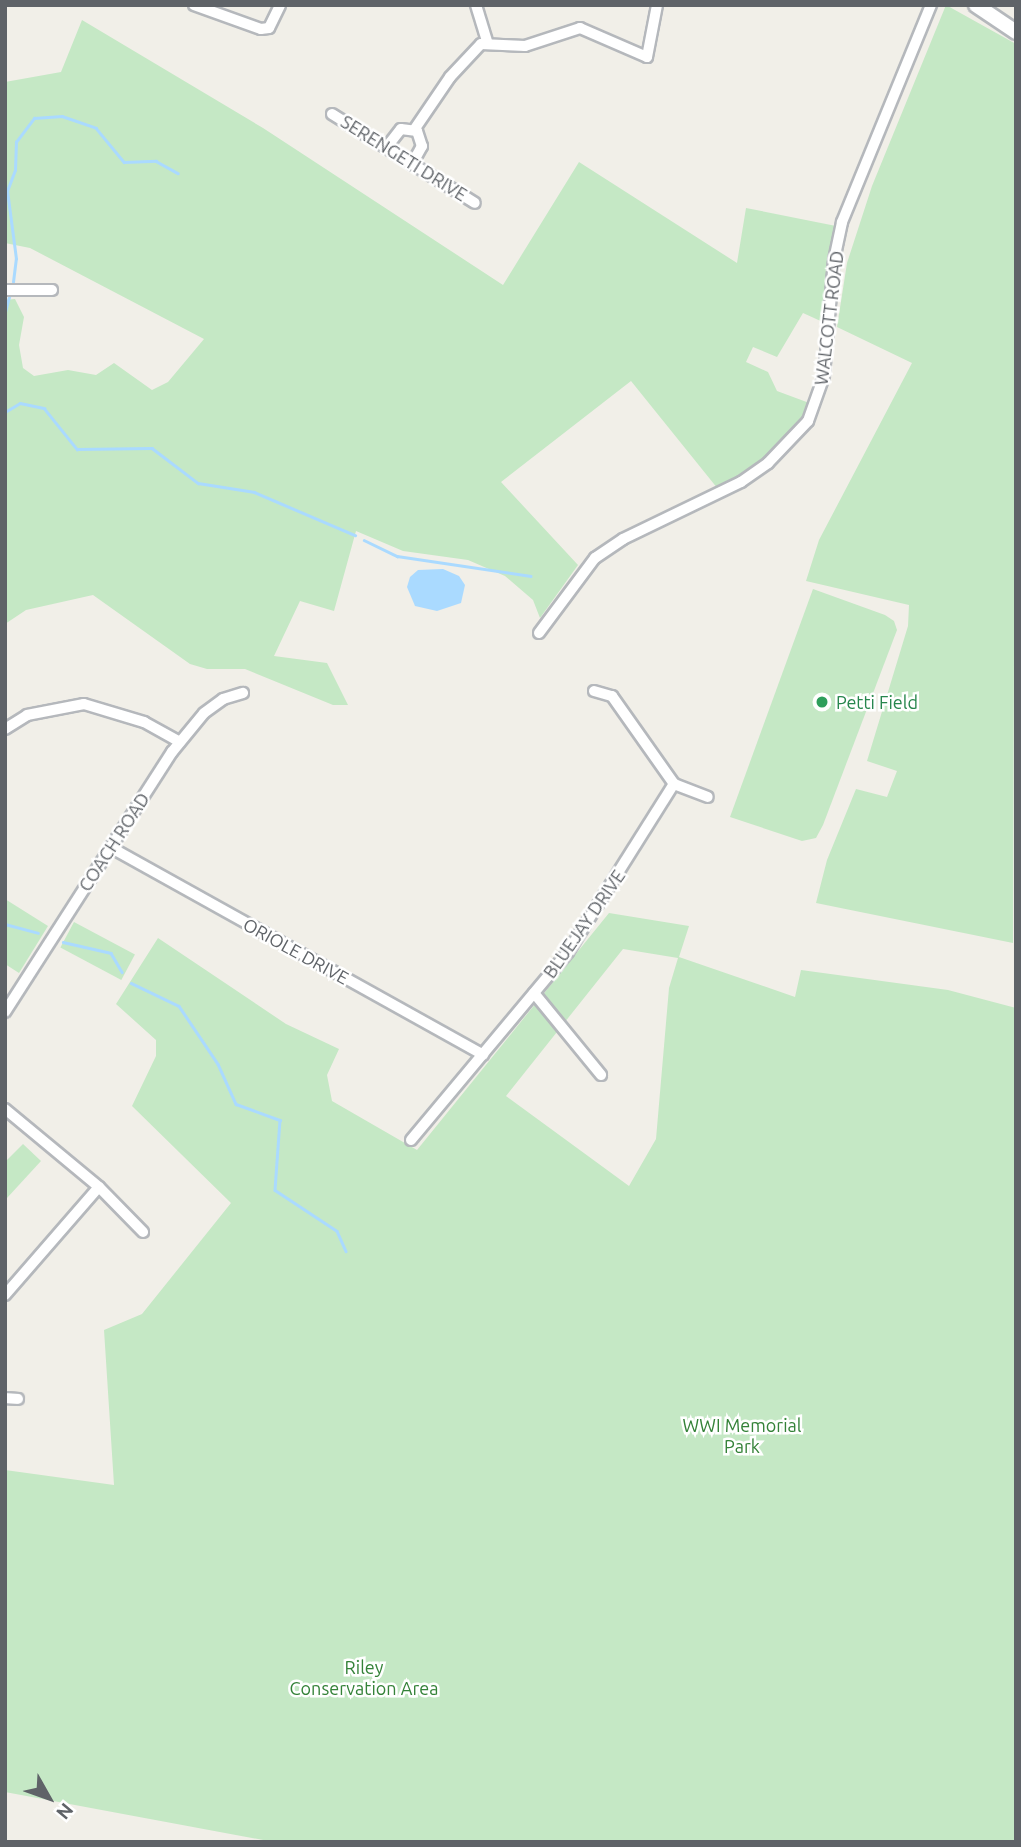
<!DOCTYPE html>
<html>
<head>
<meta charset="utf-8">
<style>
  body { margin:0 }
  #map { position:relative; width:1021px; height:1847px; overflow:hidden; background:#f1efe8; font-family:Ubuntu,sans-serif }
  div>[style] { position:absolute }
  .green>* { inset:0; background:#c5e8c5; transform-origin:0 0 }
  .water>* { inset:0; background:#aadaff }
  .stream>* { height:2.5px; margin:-1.25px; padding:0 1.25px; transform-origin:1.25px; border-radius:1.25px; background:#aadaff }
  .roads { filter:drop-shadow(2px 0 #b5b8bc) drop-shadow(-2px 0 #b5b8bc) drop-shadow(0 2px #b5b8bc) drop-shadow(0 -2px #b5b8bc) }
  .minor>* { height:10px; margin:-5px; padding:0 5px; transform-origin:5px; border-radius:5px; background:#fff }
  .tertiary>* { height:14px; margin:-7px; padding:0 7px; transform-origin:7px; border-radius:7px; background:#fff }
  .dots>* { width:19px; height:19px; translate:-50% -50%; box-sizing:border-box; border:4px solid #fff; border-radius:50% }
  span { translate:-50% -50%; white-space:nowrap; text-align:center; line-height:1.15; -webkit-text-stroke:5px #fff; paint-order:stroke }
  .street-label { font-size:18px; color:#5f6368 }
  .leisure-label { font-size:18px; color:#27864d }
  .left { translate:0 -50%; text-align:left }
  .park-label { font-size:18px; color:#348238 }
  .frame { position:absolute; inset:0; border:7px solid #5f6368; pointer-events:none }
  .north { position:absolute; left:14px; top:1763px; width:70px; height:70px; -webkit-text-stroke:5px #fff; paint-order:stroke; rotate:130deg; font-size:19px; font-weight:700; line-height:28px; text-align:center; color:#5f6368 }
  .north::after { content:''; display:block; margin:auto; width:24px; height:32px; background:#5f6368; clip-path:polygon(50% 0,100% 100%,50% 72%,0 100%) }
</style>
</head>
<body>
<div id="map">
  <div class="green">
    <div style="clip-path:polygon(946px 5px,1016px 44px,1013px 943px,816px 903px,827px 860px,856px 789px,887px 797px,897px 771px,867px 761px,908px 626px,909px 605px,806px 581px,819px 540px,912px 363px,837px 327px,847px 263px,872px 186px)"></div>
    <div style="clip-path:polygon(82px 20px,263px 128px,503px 285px,579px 162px,737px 263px,746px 208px,836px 226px,825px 323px,803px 313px,777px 357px,753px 347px,746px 362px,768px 372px,777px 391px,812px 404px,811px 408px,769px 456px,718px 489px,631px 381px,501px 482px,578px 565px,540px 618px,533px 600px,505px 576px,468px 560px,403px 551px,356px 531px,334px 611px,300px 601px,274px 656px,327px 663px,348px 705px,333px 705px,245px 669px,207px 669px,190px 664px,93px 595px,26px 610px,5px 624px,5px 300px,15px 299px,24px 317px,19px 345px,23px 368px,34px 376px,68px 370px,96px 375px,114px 363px,152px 390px,168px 382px,204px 339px,30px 248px,5px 243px,5px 82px,61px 72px)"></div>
    <div style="clip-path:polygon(813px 589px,885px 615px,894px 621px,897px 630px,823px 825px,816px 838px,802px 841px,730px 817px)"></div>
    <div style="clip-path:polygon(5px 899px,48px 926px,19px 973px,5px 964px)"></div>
    <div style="clip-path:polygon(evenodd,609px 913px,689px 926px,679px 957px,795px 997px,801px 970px,948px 990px,1016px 1008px,1016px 1842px,274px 1842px,5px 1792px,5px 1470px,114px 1485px,104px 1330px,142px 1314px,231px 1203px,132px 1106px,156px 1056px,156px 1040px,116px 1004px,158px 938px,286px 1024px,339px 1049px,327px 1075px,332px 1101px,417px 1150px,609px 913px,623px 949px,678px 958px,669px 988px,656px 1139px,629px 1186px,506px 1096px,623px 949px)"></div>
    <div style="left:74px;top:922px;width:69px;height:29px;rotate:28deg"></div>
    <div style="clip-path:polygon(23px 1144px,41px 1161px,7px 1198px,5px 1162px)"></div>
  </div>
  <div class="water">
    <div style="clip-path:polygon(443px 569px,459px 576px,465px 585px,461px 603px,437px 611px,415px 606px,407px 587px,410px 577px,418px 570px)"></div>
  </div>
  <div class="stream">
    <div style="left:13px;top:282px;width:23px;rotate:-83deg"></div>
    <div style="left:16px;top:259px;width:69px;rotate:-97.5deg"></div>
    <div style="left:7px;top:191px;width:22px;rotate:-69deg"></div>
    <div style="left:15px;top:170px;width:28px;rotate:-88deg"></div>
    <div style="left:16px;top:142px;width:30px;rotate:-53deg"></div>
    <div style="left:34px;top:118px;width:28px;rotate:-4deg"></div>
    <div style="left:62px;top:116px;width:36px;rotate:19deg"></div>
    <div style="left:96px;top:128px;width:44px;rotate:50.5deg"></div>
    <div style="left:124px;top:162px;width:32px;rotate:-2deg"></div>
    <div style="left:156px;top:161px;width:25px;rotate:29deg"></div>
    <div style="left:5px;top:312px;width:16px;rotate:-75deg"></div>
    <div style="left:5px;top:412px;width:17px;rotate:-31deg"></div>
    <div style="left:20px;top:403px;width:25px;rotate:12deg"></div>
    <div style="left:44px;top:408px;width:53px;rotate:51.2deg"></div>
    <div style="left:77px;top:449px;width:75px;rotate:-0.8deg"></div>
    <div style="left:152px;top:448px;width:58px;rotate:37.3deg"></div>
    <div style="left:198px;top:483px;width:57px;rotate:9.1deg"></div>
    <div style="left:254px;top:492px;width:110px;rotate:23.1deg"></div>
    <div style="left:364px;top:540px;width:37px;rotate:26deg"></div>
    <div style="left:397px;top:556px;width:135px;rotate:8.5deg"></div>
    <div style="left:5px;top:924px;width:34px;rotate:15deg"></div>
    <div style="left:63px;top:942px;width:49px;rotate:12.9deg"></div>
    <div style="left:111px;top:953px;width:22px;rotate:60deg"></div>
    <div style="left:131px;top:983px;width:53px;rotate:25.6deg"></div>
    <div style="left:179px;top:1006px;width:70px;rotate:56.1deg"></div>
    <div style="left:218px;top:1064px;width:44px;rotate:65.8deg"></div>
    <div style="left:236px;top:1104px;width:47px;rotate:20deg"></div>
    <div style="left:280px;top:1120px;width:70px;rotate:94.1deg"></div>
    <div style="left:275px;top:1190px;width:74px;rotate:33.5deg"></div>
    <div style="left:337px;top:1231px;width:22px;rotate:66deg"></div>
  </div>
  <div class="roads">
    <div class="minor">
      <div style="left:194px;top:5px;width:71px;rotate:19.7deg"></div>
      <div style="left:261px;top:29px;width:8px;rotate:-7deg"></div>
      <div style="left:269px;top:28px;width:25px;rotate:-64deg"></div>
      <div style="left:476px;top:5px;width:38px;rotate:73deg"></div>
      <div style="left:332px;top:114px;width:168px;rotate:31.9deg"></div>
      <div style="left:414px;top:130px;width:64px;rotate:-55.8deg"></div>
      <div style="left:450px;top:77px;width:45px;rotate:-46.8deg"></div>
      <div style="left:481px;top:44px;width:44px;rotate:2.6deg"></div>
      <div style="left:525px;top:46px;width:58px;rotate:-18.1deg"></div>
      <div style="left:580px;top:28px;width:73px;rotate:23.4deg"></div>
      <div style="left:647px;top:57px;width:53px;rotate:-79.1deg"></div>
      <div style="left:386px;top:148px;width:24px;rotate:-52deg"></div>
      <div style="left:401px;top:129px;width:16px;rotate:7deg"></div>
      <div style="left:417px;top:131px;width:16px;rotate:72deg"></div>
      <div style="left:422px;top:146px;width:21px;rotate:119deg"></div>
      <div style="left:5px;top:290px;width:47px"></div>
      <div style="left:539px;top:633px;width:94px;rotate:-53.3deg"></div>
      <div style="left:595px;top:558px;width:34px;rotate:-34deg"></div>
      <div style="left:623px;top:539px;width:131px;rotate:-25.8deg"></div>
      <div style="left:741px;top:482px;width:33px;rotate:-35deg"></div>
      <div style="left:768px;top:463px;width:58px;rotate:-46.4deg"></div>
      <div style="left:808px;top:421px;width:48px;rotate:-70.4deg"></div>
      <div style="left:824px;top:376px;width:116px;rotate:-85.1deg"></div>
      <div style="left:834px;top:260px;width:39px;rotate:-78deg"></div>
      <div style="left:842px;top:222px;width:235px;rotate:-67.7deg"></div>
      <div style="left:594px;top:691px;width:19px;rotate:16deg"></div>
      <div style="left:612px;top:696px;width:108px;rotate:54.8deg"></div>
      <div style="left:674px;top:784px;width:36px;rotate:21deg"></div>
      <div style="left:5px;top:729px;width:26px;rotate:-32deg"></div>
      <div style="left:27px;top:715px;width:58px;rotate:-10.9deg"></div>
      <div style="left:84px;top:704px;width:63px;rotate:16.7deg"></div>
      <div style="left:144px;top:722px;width:41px;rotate:29.1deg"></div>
      <div style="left:110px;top:847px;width:427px;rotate:29.1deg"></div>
      <div style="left:534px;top:993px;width:106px;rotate:50.7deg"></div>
      <div style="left:5px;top:1012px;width:309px;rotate:-57.3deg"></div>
      <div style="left:172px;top:752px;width:50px;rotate:-50.6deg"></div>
      <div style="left:204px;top:713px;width:24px;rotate:-36deg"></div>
      <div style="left:223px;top:699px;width:21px;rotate:-17deg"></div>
      <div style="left:5px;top:1109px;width:122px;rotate:39.7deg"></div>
      <div style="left:99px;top:1187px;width:63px;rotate:45.6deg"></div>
      <div style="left:411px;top:1140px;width:245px;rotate:-50.1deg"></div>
      <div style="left:568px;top:952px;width:199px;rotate:-57.8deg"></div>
      <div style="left:5px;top:1295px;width:143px;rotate:-49deg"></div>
      <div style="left:5px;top:1398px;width:13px;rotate:4deg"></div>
    </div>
    <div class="tertiary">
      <div style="left:976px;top:5px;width:48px;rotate:34deg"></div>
    </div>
  </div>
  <div class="dots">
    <div style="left:822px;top:702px;background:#2e9e5b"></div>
  </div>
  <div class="street-label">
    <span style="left:404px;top:158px;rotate:32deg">SERENGETI DRIVE</span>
    <span style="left:829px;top:318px;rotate:-83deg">WALCOTT ROAD</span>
    <span style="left:114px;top:842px;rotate:-57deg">COACH ROAD</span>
    <span style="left:584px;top:924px;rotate:-55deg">BLUEJAY DRIVE</span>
    <span style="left:296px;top:951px;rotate:29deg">ORIOLE DRIVE</span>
  </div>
  <div class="leisure-label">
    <span class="left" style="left:836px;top:702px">Petti Field</span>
  </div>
  <div class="park-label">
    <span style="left:742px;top:1436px">WWI Memorial<br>Park</span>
    <span style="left:364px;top:1678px">Riley<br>Conservation Area</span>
  </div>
  <div class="frame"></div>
  <div class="north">N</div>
</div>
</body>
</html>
